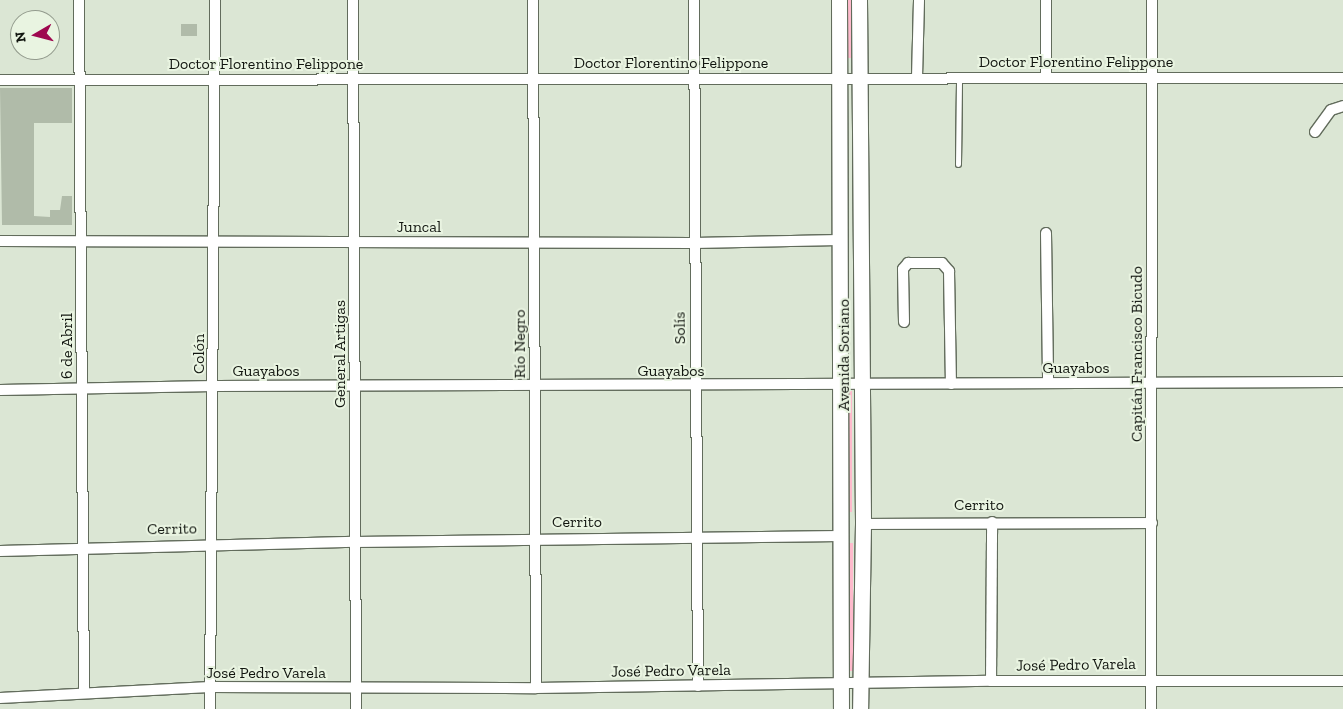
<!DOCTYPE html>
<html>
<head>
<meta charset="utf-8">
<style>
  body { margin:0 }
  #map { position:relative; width:1343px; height:709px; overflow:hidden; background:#dbe6d4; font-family:"Zilla Slab",serif }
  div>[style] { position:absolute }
  .green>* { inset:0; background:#febacc; transform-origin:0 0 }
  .building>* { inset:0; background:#b0bba9; transform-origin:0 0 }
  .roads { filter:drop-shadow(1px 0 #626c5c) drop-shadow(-1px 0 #626c5c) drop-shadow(0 1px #626c5c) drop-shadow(0 -1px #626c5c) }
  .lane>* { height:5px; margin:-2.5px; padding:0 2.5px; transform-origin:2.5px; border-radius:2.5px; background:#fff }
  .street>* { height:10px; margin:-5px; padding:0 5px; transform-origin:5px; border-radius:5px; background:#fff }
  .secondary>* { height:15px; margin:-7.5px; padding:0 7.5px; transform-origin:7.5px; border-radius:7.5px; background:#fff }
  span { translate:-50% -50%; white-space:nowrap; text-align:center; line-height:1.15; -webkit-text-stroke:4px #e9f4e1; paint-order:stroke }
  .street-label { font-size:16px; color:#121610 }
  .north { position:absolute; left:10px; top:10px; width:50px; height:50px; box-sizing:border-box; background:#e9f4e1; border:1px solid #939b8d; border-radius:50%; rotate:262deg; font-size:14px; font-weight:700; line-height:20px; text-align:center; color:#121610 }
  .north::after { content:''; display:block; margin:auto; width:18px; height:22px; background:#9e074f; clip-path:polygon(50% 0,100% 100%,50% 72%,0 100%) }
</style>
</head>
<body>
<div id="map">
  <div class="green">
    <div style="left:844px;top:0;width:7px;height:58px"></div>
    <div style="left:845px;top:391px;width:7px;height:121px"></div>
    <div style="left:846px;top:543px;width:7px;height:128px"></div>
  </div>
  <div class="building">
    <div style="left:181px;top:24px;width:16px;height:12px"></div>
    <div style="clip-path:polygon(0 88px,72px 88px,72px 123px,34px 123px,34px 216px,50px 217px,50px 210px,60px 210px,62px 196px,72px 196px,72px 225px,2px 225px)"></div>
  </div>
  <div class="roads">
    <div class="lane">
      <div style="left:958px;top:164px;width:87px;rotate:-89.3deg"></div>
    </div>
    <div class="street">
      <div style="left:79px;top:0;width:693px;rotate:89.59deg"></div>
      <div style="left:353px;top:0;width:709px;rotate:89.76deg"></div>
      <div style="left:533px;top:0;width:688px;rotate:89.75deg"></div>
      <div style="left:694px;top:0;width:686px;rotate:89.67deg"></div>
      <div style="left:1046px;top:76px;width:76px;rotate:-90deg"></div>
      <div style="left:917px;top:77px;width:77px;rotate:-88.5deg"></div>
      <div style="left:0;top:80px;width:1343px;rotate:-0.09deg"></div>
      <div style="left:1315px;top:132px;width:27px;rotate:-54deg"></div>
      <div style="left:1331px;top:110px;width:13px;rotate:-18deg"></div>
      <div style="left:1046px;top:233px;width:150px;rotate:89.2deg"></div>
      <div style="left:0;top:241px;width:694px;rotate:0.17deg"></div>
      <div style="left:694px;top:243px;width:145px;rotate:-1.2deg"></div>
      <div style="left:904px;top:322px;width:53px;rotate:-91.1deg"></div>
      <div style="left:903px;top:269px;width:8px;rotate:-50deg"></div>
      <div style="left:908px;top:263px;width:34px"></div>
      <div style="left:942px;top:263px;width:11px;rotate:49deg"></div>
      <div style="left:949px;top:271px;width:113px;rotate:89deg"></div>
      <div style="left:0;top:390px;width:214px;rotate:-1.1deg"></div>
      <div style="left:214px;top:386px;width:1129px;rotate:-0.2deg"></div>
      <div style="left:863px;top:524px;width:289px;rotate:-0.2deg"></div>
      <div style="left:0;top:551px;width:355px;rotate:-1.5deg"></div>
      <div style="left:355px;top:542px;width:485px;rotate:-0.7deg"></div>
      <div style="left:991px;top:681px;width:159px;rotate:-89.6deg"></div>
      <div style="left:0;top:698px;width:210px;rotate:-3deg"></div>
      <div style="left:210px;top:687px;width:326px;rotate:0.2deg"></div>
      <div style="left:536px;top:688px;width:455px;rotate:-0.9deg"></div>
      <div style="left:991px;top:681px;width:352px"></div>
      <div style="left:210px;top:709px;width:709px;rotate:-89.6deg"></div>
      <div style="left:1151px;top:709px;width:709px;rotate:-89.92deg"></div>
    </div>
    <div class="secondary">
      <div style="left:839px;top:0;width:709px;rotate:89.84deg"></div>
      <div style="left:859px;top:0;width:524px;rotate:89.56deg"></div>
      <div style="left:863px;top:524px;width:185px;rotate:90.9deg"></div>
    </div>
  </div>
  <div class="street-label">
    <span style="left:1076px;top:62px">Doctor Florentino Felippone</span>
    <span style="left:671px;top:63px">Doctor Florentino Felippone</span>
    <span style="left:266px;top:64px">Doctor Florentino Felippone</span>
    <span style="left:419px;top:227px">Juncal</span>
    <span style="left:680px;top:328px;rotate:-91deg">Solís</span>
    <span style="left:520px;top:344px;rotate:-90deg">Río Negro</span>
    <span style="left:67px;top:346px;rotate:-90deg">6 de Abril</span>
    <span style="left:199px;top:354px;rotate:-90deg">Colón</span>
    <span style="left:340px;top:354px;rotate:-90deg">General Artigas</span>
    <span style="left:1137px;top:354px;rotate:-90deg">Capitán Francisco Bicudo</span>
    <span style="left:844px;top:355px;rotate:-90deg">Avenida Soriano</span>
    <span style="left:1076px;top:368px">Guayabos</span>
    <span style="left:266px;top:371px">Guayabos</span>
    <span style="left:671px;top:371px">Guayabos</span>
    <span style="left:979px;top:505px">Cerrito</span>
    <span style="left:577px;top:522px">Cerrito</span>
    <span style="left:172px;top:529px;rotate:-1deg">Cerrito</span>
    <span style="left:1076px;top:665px;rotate:-1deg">José Pedro Varela</span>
    <span style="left:671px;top:671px;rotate:-1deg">José Pedro Varela</span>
    <span style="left:266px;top:673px">José Pedro Varela</span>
  </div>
  <div class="north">N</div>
</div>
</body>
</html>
